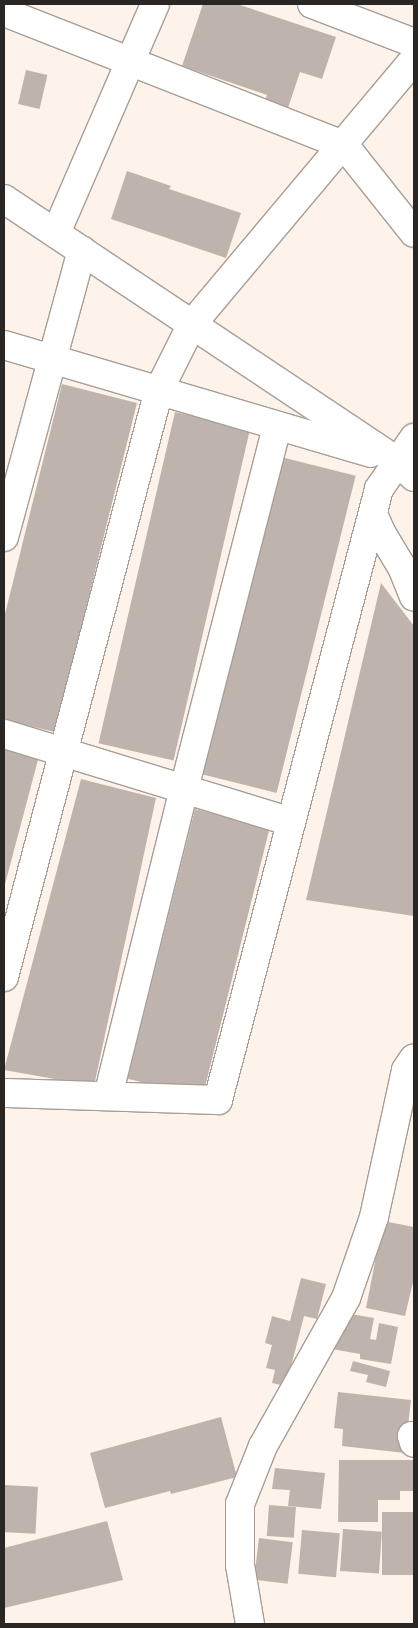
<!DOCTYPE html>
<html>
<head>
<meta charset="utf-8">
<style>
  body { margin:0 }
  #map { position:relative; width:418px; height:1628px; overflow:hidden; background:#fdf3ea; font-family:"Exo 2",sans-serif }
  div>[style] { position:absolute }
  .building>* { inset:0; background:#beb4ad; transform-origin:0 0 }
  .roads { filter:drop-shadow(1px 0 #a79e96) drop-shadow(-1px 0 #a79e96) drop-shadow(0 1px #a79e96) drop-shadow(0 -1px #a79e96) }
  .street>* { height:28px; margin:-14px; padding:0 14px; transform-origin:14px; border-radius:14px; background:#fff }
  span { translate:-50% -50%; white-space:nowrap; text-align:center; line-height:1.15; -webkit-text-stroke:4px #fff; paint-order:stroke }
  .frame { position:absolute; inset:0; border:5px solid #2a2623; pointer-events:none }
</style>
</head>
<body>
<div id="map">
  <div class="building">
    <div style="clip-path:polygon(203px 4px,237px 4px,336px 37px,322px 79px,300px 72px,288px 108px,265px 100px,267px 95px,182px 66px)"></div>
    <div style="left:26px;top:70px;width:22px;height:35px;rotate:13deg"></div>
    <div style="clip-path:polygon(127px 171px,171px 186px,169px 189px,241px 213px,226px 258px,111px 219px)"></div>
    <div style="clip-path:polygon(62px 384px,137px 403px,55px 732px,4px 720px,4px 618px)"></div>
    <div style="left:175px;top:412px;width:77px;height:340px;rotate:13deg"></div>
    <div style="left:281px;top:457px;width:77px;height:327px;rotate:14deg"></div>
    <div style="clip-path:polygon(381px 583px,414px 626px,414px 916px,306px 900px)"></div>
    <div style="clip-path:polygon(4px 747px,39px 756px,4px 888px)"></div>
    <div style="clip-path:polygon(81px 779px,156px 798px,94px 1086px,4px 1070px)"></div>
    <div style="left:195px;top:809px;width:77px;height:278px;rotate:14deg"></div>
    <div style="clip-path:polygon(383px 1221px,414px 1227px,414px 1278px,405px 1316px,366px 1308px)"></div>
    <div style="clip-path:polygon(301px 1278px,326px 1284px,317px 1319px,304px 1316px,286px 1386px,272px 1383px,275px 1370px,266px 1368px,272px 1345px,265px 1343px,272px 1316px,290px 1321px)"></div>
    <div style="clip-path:polygon(339px 1312px,374px 1318px,370px 1339px,376px 1340px,379px 1323px,398px 1327px,391px 1364px,360px 1359px,360px 1354px,332px 1349px)"></div>
    <div style="clip-path:polygon(353px 1361px,390px 1371px,386px 1387px,366px 1382px,368px 1375px,350px 1371px)"></div>
    <div style="clip-path:polygon(338px 1392px,411px 1400px,405px 1453px,342px 1446px,343px 1429px,334px 1428px)"></div>
    <div style="clip-path:polygon(221px 1417px,237px 1477px,171px 1494px,170px 1491px,105px 1508px,90px 1453px)"></div>
    <div style="clip-path:polygon(339px 1460px,413px 1460px,413px 1491px,400px 1491px,400px 1500px,378px 1500px,378px 1522px,338px 1522px)"></div>
    <div style="clip-path:polygon(275px 1468px,325px 1473px,321px 1509px,288px 1506px,290px 1490px,272px 1489px)"></div>
    <div style="left:4px;top:1485px;width:34px;height:47px;rotate:3deg"></div>
    <div style="left:269px;top:1505px;width:27px;height:31px;rotate:4deg"></div>
    <div style="left:414px;top:1512px;width:63px;height:32px;rotate:90deg"></div>
    <div style="clip-path:polygon(107px 1521px,123px 1580px,4px 1608px,4px 1548px)"></div>
    <div style="left:343px;top:1529px;width:39px;height:42px;rotate:4deg"></div>
    <div style="left:302px;top:1530px;width:38px;height:44px;rotate:5deg"></div>
    <div style="left:259px;top:1538px;width:34px;height:42px;rotate:7deg"></div>
  </div>
  <div class="roads">
    <div class="street">
      <div style="left:312px;top:4px;width:109px;rotate:20.9deg"></div>
      <div style="left:4px;top:12px;width:365px;rotate:21.4deg"></div>
      <div style="left:344px;top:145px;width:112px;rotate:51.5deg"></div>
      <div style="left:4px;top:199px;width:474px;rotate:33.7deg"></div>
      <div style="left:398px;top:462px;width:22px;rotate:43deg"></div>
      <div style="left:56px;top:233px;width:249px;rotate:-66.6deg"></div>
      <div style="left:4px;top:345px;width:382px;rotate:16.4deg"></div>
      <div style="left:373px;top:514px;width:22px;rotate:66deg"></div>
      <div style="left:382px;top:534px;width:39px;rotate:59deg"></div>
      <div style="left:402px;top:567px;width:32px;rotate:68deg"></div>
      <div style="left:4px;top:537px;width:297px;rotate:-74.8deg"></div>
      <div style="left:4px;top:734px;width:300px;rotate:17deg"></div>
      <div style="left:4px;top:977px;width:607px;rotate:-75.21deg"></div>
      <div style="left:159px;top:390px;width:74px;rotate:-63.4deg"></div>
      <div style="left:192px;top:324px;width:346px;rotate:-50deg"></div>
      <div style="left:4px;top:1093px;width:214px;rotate:1.9deg"></div>
      <div style="left:218px;top:1100px;width:632px;rotate:-75.24deg"></div>
      <div style="left:379px;top:489px;width:62px;rotate:-55.5deg"></div>
      <div style="left:108px;top:1096px;width:316px;rotate:-76.1deg"></div>
      <div style="left:184px;top:789px;width:375px;rotate:-75.6deg"></div>
      <div style="left:414px;top:1436px;width:2px;rotate:180deg"></div>
      <div style="left:412px;top:1436px;width:7px;rotate:74deg"></div>
      <div style="left:250px;top:1624px;width:60px;rotate:-99.6deg"></div>
      <div style="left:240px;top:1565px;width:61px;rotate:-90deg"></div>
      <div style="left:240px;top:1504px;width:62px;rotate:-68.4deg"></div>
      <div style="left:263px;top:1446px;width:170px;rotate:-60.7deg"></div>
      <div style="left:346px;top:1298px;width:86px;rotate:-70.9deg"></div>
      <div style="left:374px;top:1217px;width:150px;rotate:-77.7deg"></div>
      <div style="left:406px;top:1070px;width:14px;rotate:-56deg"></div>
    </div>
  </div>
  <div class="frame"></div>
</div>
</body>
</html>
